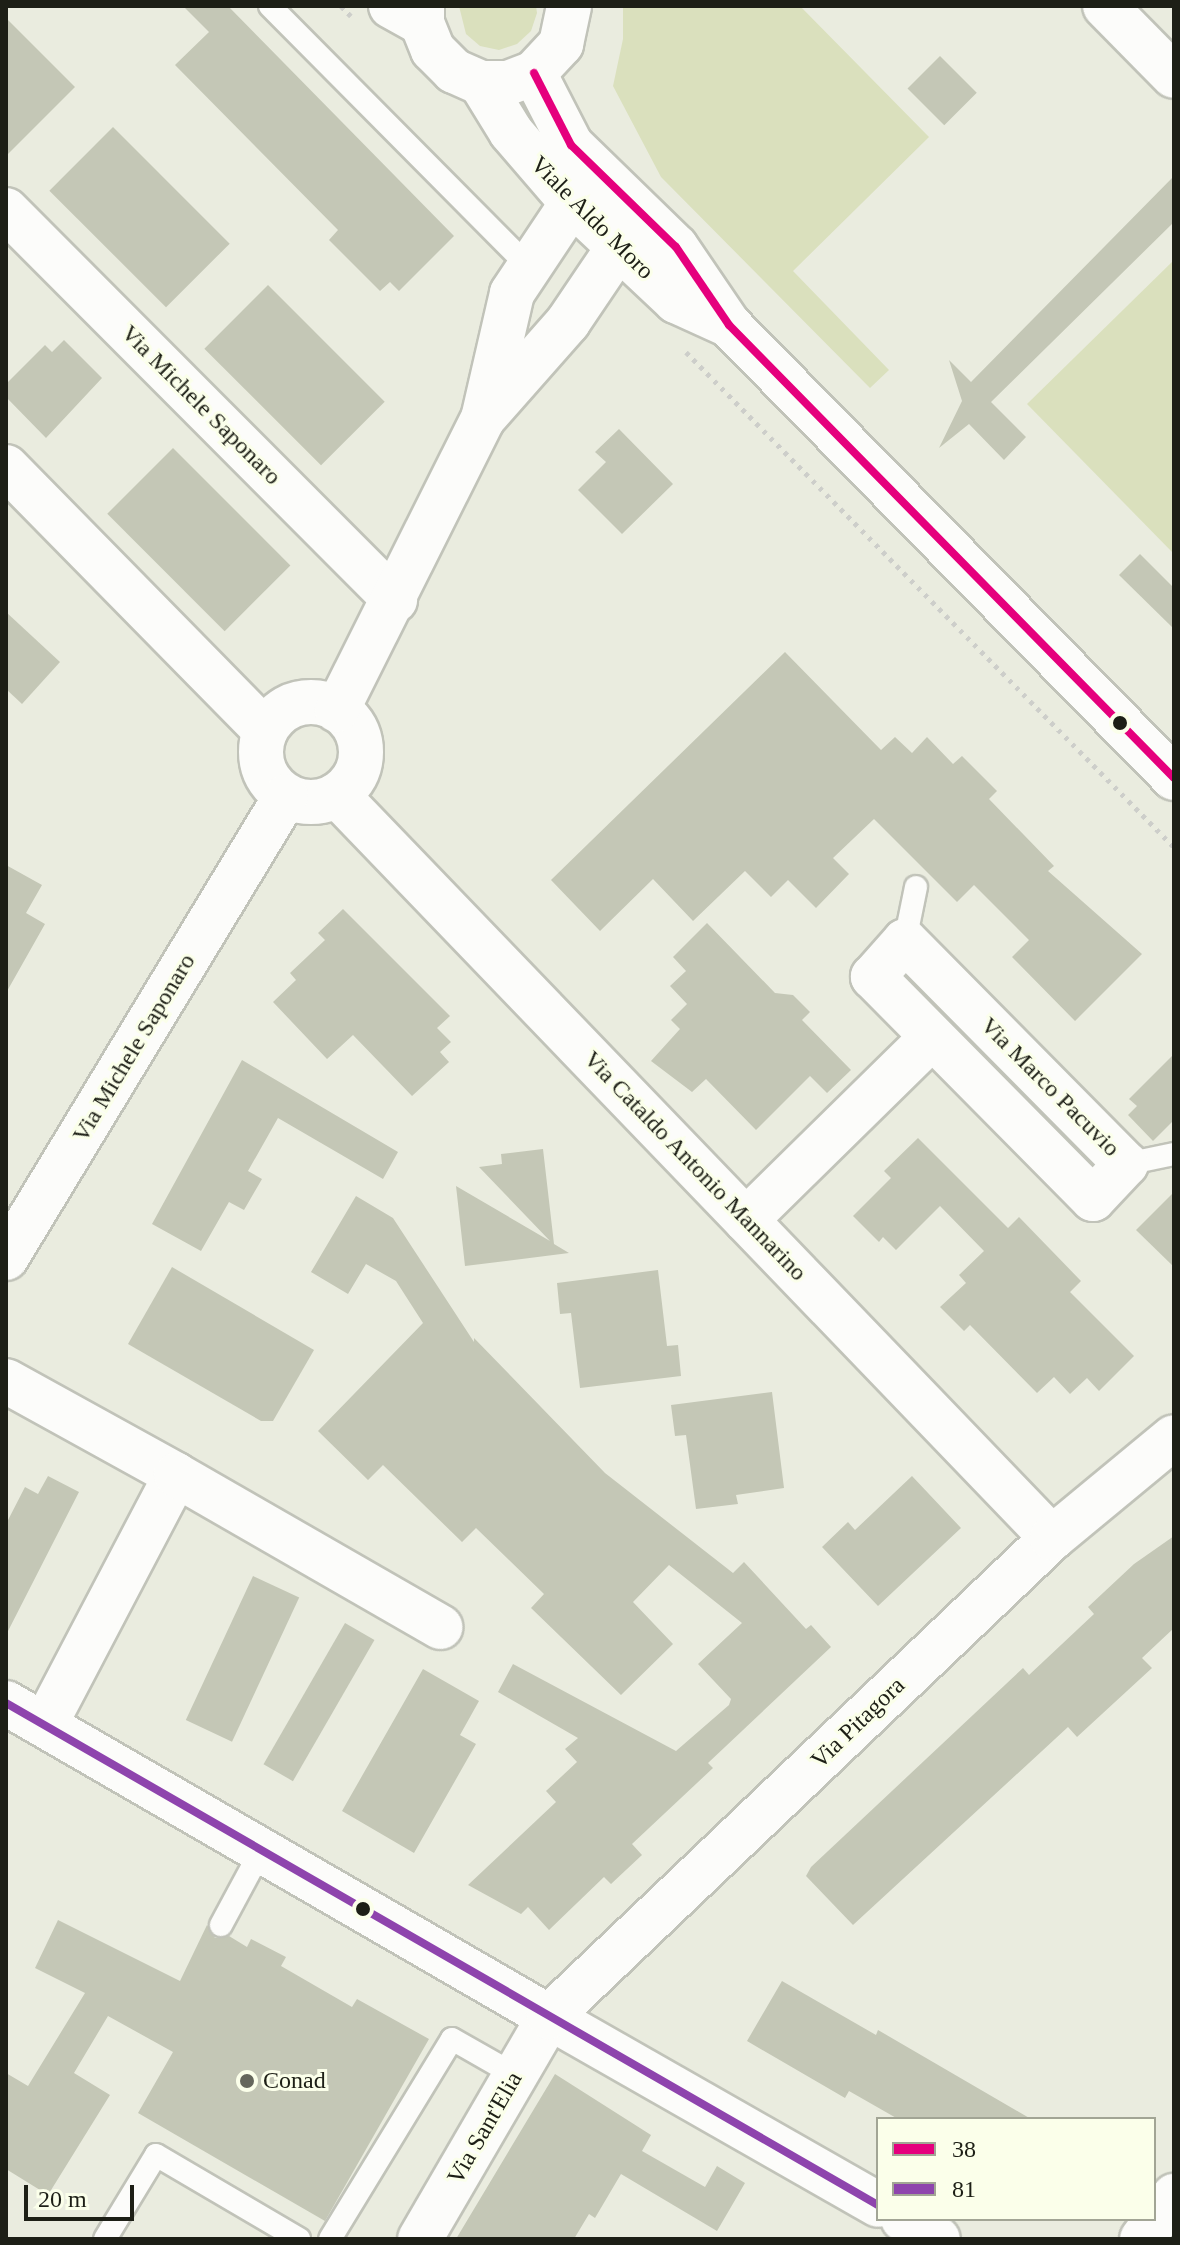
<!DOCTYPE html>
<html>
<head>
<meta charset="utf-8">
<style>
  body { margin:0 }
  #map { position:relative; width:1180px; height:2245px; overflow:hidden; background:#eaecdf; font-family:Georgia,serif }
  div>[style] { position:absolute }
  .green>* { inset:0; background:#dae0bd }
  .building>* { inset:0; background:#c4c7b6; transform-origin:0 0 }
  .path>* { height:5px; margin-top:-2.5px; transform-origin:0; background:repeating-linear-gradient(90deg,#cdceca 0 4px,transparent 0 10px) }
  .roads { filter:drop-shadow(2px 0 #c1c3b9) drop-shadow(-2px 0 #c1c3b9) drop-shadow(0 2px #c1c3b9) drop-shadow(0 -2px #c1c3b9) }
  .service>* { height:22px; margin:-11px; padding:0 11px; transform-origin:11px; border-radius:11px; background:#fcfcfa }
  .minor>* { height:44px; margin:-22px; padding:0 22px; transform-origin:22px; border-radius:22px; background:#fcfcfa }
  .minor>.ring { margin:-22px; padding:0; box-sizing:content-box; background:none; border:44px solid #fcfcfa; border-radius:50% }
  .tertiary>* { height:44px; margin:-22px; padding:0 22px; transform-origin:22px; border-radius:22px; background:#fcfcfa }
  .bus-1>* { height:8px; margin:-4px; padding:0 4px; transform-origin:4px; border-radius:4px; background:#e5007d }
  .bus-2>* { height:8px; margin:-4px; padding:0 4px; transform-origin:4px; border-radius:4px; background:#8e44ad }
  .dots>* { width:22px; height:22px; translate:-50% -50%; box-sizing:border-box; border:4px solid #fbffea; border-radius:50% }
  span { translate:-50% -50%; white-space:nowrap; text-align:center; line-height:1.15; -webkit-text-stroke:6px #fbffea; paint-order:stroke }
  .street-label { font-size:24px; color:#1d1f16 }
  .poi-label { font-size:24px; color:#1d1f16 }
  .left { translate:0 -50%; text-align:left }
  .frame { position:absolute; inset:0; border:8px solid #1d1f16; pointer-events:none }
  .legend { position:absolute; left:876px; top:2117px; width:280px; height:104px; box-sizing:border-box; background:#fbffea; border:2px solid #a2a595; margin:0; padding:10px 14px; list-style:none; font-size:24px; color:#1d1f16 }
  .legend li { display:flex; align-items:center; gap:16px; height:40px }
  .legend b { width:40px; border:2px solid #a2a595 }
  .scale { position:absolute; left:24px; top:2185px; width:110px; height:36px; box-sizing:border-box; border:4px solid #1d1f16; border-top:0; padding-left:10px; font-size:24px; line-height:28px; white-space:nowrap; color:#1d1f16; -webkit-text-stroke:6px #fbffea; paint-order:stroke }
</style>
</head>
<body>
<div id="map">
  <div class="green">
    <div style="clip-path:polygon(459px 6px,536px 6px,537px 13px,531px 31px,517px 44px,499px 50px,480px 46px,466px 34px)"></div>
    <div style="clip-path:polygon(623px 6px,800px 6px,929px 137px,793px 271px,889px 370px,870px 388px,661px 177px,613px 86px,623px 39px)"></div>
    <div style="clip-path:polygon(1174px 260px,1174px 554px,1027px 404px)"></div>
  </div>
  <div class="building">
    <div style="clip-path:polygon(183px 6px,228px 6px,454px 236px,399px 291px,390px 282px,380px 291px,329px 240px,338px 230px,175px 65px,209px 32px)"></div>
    <div style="clip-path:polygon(6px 18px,75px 87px,6px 156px)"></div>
    <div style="left:940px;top:56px;width:52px;height:46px;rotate:45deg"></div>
    <div style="left:113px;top:127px;width:165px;height:90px;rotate:45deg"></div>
    <div style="clip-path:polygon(1174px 176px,1174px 222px,991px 402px,1026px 437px,1004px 460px,969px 424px,939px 448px,962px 401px,949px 360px,971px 382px)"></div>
    <div style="left:268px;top:285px;width:165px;height:90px;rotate:45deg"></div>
    <div style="clip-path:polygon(64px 340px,102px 378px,46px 438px,6px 397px,6px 384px,45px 345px,52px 352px)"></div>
    <div style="clip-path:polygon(619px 429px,673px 484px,622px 534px,578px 490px,606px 462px,595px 452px)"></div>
    <div style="left:173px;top:448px;width:166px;height:93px;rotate:45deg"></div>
    <div style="clip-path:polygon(1140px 554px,1174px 588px,1174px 629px,1119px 575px)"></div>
    <div style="clip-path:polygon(6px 612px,60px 662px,22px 704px,6px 689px)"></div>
    <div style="clip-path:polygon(785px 652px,881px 750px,895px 737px,912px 753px,927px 737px,953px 764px,962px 756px,997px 791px,989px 799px,1054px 866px,1048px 871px,1142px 954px,1075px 1021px,1012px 957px,1029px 940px,974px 885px,957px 902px,874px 819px,833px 858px,849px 874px,816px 908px,788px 880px,771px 897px,745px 871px,693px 921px,653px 879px,600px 931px,551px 880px)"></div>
    <div style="clip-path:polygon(6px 865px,42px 885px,26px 913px,45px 924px,6px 993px)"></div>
    <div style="clip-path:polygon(343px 909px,450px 1016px,437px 1028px,451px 1042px,440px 1052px,449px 1062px,412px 1096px,353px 1035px,327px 1059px,273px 1002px,296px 980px,290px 973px,325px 940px,318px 933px)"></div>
    <div style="clip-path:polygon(707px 923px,775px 993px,793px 995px,810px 1012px,802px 1020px,851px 1070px,827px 1093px,810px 1076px,756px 1130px,706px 1079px,692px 1092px,651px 1061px,680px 1029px,671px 1020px,687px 1004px,670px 986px,686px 971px,673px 957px)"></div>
    <div style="clip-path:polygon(1174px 1054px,1174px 1120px,1153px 1141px,1128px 1115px,1137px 1106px,1129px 1099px)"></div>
    <div style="clip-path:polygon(242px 1060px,398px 1152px,383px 1179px,278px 1118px,248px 1171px,262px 1179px,244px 1210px,229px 1202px,201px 1251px,152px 1224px)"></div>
    <div style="clip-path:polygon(918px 1138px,1008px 1228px,1019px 1217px,1081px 1281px,1070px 1292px,1134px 1356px,1099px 1391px,1087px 1378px,1070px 1394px,1054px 1377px,1037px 1393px,970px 1325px,964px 1331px,940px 1307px,966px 1283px,959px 1275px,984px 1251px,940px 1206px,896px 1250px,883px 1237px,879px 1242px,853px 1216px,891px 1178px,884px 1171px)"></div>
    <div style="clip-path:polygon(543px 1149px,554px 1244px,569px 1253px,465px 1266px,456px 1186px,550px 1241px,479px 1167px,502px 1164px,501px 1154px)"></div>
    <div style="clip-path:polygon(1174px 1192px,1174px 1267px,1136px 1230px)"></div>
    <div style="clip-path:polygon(356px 1196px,393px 1218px,474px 1342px,474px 1338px,605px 1473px,733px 1573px,744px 1562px,806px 1629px,811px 1625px,831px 1647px,708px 1763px,713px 1768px,632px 1844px,642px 1855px,611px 1884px,604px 1877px,549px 1930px,528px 1907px,521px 1914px,468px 1885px,556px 1802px,546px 1791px,577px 1762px,565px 1749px,578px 1738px,498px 1692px,513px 1664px,676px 1751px,729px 1705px,731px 1699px,698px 1664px,742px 1623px,669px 1565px,633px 1602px,673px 1644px,621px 1695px,531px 1608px,544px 1594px,476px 1528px,462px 1542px,383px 1465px,368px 1480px,318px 1431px,423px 1323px,396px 1281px,366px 1264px,348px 1294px,311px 1272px)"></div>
    <div style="clip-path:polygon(172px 1267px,314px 1350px,273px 1421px,261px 1421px,128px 1344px)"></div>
    <div style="clip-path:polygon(658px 1270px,667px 1346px,678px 1345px,681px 1376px,580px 1388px,571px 1313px,560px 1314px,557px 1283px)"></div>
    <div style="clip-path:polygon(772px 1392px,784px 1488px,736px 1495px,738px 1504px,696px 1509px,686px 1435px,675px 1436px,671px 1405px)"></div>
    <div style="clip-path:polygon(48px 1476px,79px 1492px,6px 1635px,6px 1524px,25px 1487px,38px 1494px)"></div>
    <div style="clip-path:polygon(912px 1476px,961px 1528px,878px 1606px,822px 1547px,848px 1522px,855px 1530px)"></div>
    <div style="clip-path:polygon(1174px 1536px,1174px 1628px,1142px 1658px,1152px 1668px,1077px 1737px,1068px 1727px,853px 1925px,806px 1876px,811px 1867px,1023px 1668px,1029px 1675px,1094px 1614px,1088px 1607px,1134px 1564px)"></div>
    <div style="left:253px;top:1576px;width:51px;height:159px;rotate:25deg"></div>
    <div style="left:345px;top:1623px;width:34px;height:163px;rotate:30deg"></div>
    <div style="clip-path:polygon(423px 1669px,479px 1701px,460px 1735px,476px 1744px,414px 1853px,342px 1811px)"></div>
    <div style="clip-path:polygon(58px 1920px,180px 1981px,207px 1925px,215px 1938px,229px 1936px,247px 1947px,251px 1939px,286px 1957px,281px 1966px,352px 2007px,357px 1999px,429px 2039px,325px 2221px,138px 2113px,173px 2052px,108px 2016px,74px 2073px,110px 2095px,48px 2195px,6px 2169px,6px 2073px,28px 2086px,85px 1993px,35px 1968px)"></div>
    <div style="clip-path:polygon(782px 1981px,876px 2035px,878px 2030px,1031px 2119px,898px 2119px,849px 2091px,845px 2098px,747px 2041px)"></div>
    <div style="clip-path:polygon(555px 2074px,651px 2135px,642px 2151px,705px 2187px,717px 2166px,745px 2183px,717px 2231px,621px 2174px,595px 2218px,589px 2214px,574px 2239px,456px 2239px)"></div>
  </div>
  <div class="path">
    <div style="left:341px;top:6px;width:14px;rotate:45deg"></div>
    <div style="left:686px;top:352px;width:695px;rotate:45.41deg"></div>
  </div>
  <div class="roads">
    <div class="service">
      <div style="left:270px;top:6px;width:366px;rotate:45.2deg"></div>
      <div style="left:905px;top:941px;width:55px;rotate:-78.5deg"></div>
      <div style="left:1126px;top:1164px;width:49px;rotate:-11.8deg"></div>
      <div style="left:221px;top:1925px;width:86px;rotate:-61.7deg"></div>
      <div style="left:105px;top:2239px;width:98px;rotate:-58.7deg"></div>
      <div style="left:156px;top:2155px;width:166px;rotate:30.4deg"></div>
      <div style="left:330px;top:2239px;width:234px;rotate:-58.6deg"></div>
      <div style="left:452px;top:2039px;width:73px;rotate:29.7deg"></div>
    </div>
    <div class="minor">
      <div style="left:391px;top:6px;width:35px;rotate:29deg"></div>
      <div style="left:1105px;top:6px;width:98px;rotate:45.4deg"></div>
      <div style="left:6px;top:210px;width:551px;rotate:45.07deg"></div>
      <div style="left:487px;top:414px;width:123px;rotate:-48.6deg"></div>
      <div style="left:568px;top:322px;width:89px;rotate:-56deg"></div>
      <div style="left:6px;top:467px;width:370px;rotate:45.5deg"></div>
      <div class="ring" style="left:261px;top:702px;width:56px;height:56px"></div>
      <div style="left:337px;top:710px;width:326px;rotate:-63.4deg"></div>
      <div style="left:483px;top:419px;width:129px;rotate:-77deg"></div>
      <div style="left:512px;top:293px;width:108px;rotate:-56.3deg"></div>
      <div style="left:337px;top:795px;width:1031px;rotate:46.1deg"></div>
      <div style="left:905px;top:941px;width:314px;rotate:45.3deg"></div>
      <div style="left:1126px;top:1164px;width:48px;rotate:133.3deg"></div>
      <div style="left:1093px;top:1199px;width:313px;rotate:-134.7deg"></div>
      <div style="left:873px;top:977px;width:48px;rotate:-48.4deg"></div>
      <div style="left:746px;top:1220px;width:260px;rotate:-44.5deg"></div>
      <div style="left:6px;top:1258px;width:540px;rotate:-58.78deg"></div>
      <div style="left:6px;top:1381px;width:194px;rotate:28.9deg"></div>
      <div style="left:176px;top:1475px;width:280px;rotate:117.7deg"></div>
      <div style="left:176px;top:1475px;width:305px;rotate:29.9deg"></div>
      <div style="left:549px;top:2017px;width:379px;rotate:29.7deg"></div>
      <div style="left:903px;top:2219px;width:40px;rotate:29.7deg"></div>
      <div style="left:1142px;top:2239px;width:54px;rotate:-53.3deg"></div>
    </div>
    <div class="tertiary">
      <div style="left:422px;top:6px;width:17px;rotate:90deg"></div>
      <div style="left:422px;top:23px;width:29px;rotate:68deg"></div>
      <div style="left:433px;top:50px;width:30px;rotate:45deg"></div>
      <div style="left:454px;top:71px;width:30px;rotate:24deg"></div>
      <div style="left:481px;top:83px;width:27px"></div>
      <div style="left:508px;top:83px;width:28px;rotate:-21deg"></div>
      <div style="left:534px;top:73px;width:40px;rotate:-47deg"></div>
      <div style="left:561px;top:44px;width:39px;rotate:-78deg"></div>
      <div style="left:534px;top:73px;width:81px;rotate:62.8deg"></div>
      <div style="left:571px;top:145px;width:146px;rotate:44.2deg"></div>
      <div style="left:676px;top:247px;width:94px;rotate:55.8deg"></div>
      <div style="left:729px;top:325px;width:635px;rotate:45.51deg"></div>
      <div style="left:481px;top:83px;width:57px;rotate:58.5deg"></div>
      <div style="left:511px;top:132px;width:94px;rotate:49.3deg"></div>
      <div style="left:572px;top:203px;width:143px;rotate:43.3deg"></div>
      <div style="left:676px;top:301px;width:58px;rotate:24.4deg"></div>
      <div style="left:6px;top:1703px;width:627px;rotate:30.04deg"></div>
      <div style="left:420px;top:2239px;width:257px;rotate:-59.8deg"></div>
      <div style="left:549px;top:2017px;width:695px;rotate:-43.6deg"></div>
      <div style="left:1052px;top:1538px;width:158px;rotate:-39.6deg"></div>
    </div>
  </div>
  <div class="bus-1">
    <div style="left:534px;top:73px;width:81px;rotate:62.8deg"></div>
    <div style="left:571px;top:145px;width:146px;rotate:44.2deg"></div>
    <div style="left:676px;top:247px;width:94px;rotate:55.8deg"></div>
    <div style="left:729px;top:325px;width:635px;rotate:45.51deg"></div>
  </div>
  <div class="bus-2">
    <div style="left:6px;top:1703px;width:1006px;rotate:29.93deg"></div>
  </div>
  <div class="dots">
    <div style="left:1120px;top:723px;background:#1d1f16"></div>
    <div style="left:363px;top:1909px;background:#1d1f16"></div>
    <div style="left:247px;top:2081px;background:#65675c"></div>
  </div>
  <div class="street-label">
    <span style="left:592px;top:218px;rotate:45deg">Viale Aldo Moro</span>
    <span style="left:201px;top:405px;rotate:45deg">Via Michele Saponaro</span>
    <span style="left:134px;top:1048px;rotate:-59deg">Via Michele Saponaro</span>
    <span style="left:1050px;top:1087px;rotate:45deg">Via Marco Pacuvio</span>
    <span style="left:695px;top:1166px;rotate:46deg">Via Cataldo Antonio Mannarino</span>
    <span style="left:858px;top:1723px;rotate:-44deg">Via Pitagora</span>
    <span style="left:485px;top:2128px;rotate:-60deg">Via Sant'Elia</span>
  </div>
  <div class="poi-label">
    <span class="left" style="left:263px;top:2081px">Conad</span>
  </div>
  <div class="frame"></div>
  <ul class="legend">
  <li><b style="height:10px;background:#e5007d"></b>38</li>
  <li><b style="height:10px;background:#8e44ad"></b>81</li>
  </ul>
  <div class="scale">20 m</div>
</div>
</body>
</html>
